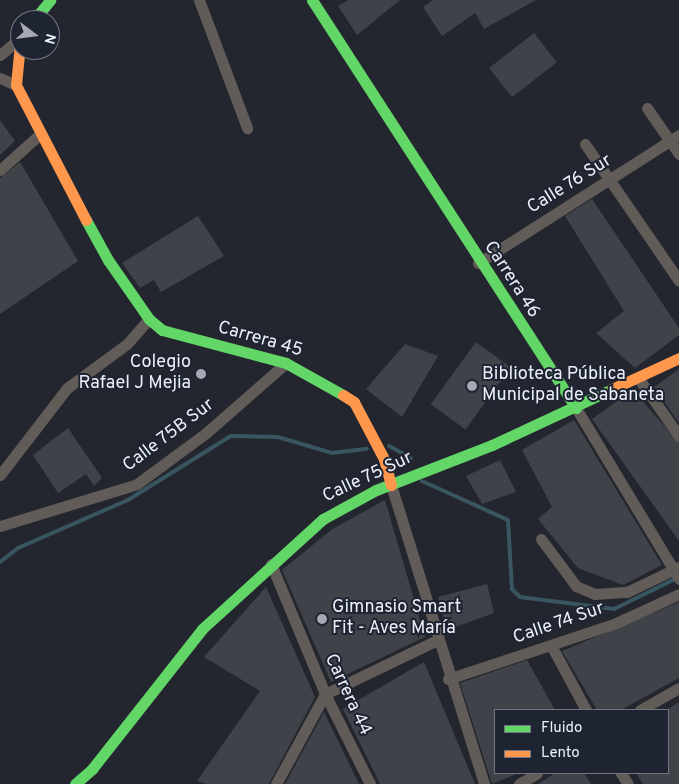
<!DOCTYPE html>
<html>
<head>
<meta charset="utf-8">
<style>
  body { margin:0 }
  #map { position:relative; width:679px; height:784px; overflow:hidden; background:#24262f; font-family:Overpass,sans-serif }
  div>[style] { position:absolute }
  .stream>* { height:4px; margin:-2px; padding:0 2px; transform-origin:2px; border-radius:2px; background:#395560 }
  .building>* { inset:0; background:#404249; transform-origin:0 0 }
  .street>* { height:11px; margin:-5.5px; padding:0 5.5px; transform-origin:5.5px; border-radius:5.5px; background:#615c58 }
  .fast>* { height:11px; margin:-5.5px; padding:0 5.5px; transform-origin:5.5px; border-radius:5.5px; background:#63d668 }
  .slow>* { height:11px; margin:-5.5px; padding:0 5.5px; transform-origin:5.5px; border-radius:5.5px; background:#ff974d }
  .dots>* { width:14px; height:14px; translate:-50% -50%; box-sizing:border-box; border:2px solid #1f2433; border-radius:50% }
  span { translate:-50% -50%; white-space:nowrap; text-align:center; line-height:1.15; -webkit-text-stroke:4px #1f2433; paint-order:stroke }
  .street-label { font-size:18px; color:#ecf0fa }
  .poi-label { font-size:18px; color:#ecf0fa }
  .right { translate:-100% -50%; text-align:right }
  .left { translate:0 -50%; text-align:left }
  .legend { position:absolute; left:494px; top:709px; width:175px; height:65px; box-sizing:border-box; background:#1f2433; border:1px solid #717683; margin:0; padding:6px 9px; list-style:none; font-size:15px; color:#ecf0fa }
  .legend li { display:flex; align-items:center; gap:10px; height:25px }
  .legend b { width:25px; border:1px solid #717683 }
  .north { position:absolute; left:10px; top:10px; width:50px; height:50px; box-sizing:border-box; background:#1f2433; border:1px solid #717683; border-radius:50%; rotate:105deg; font-size:14px; font-weight:700; line-height:20px; text-align:center; color:#ecf0fa }
  .north::after { content:''; display:block; margin:auto; width:18px; height:22px; background:#a6a9b3; clip-path:polygon(50% 0,100% 100%,50% 72%,0 100%) }
</style>
</head>
<body>
<div id="map">
  <div class="stream">
    <div style="left:389px;top:446px;width:25px;rotate:29deg"></div>
    <div style="left:422px;top:481px;width:94px;rotate:24.4deg"></div>
    <div style="left:508px;top:520px;width:69px;rotate:86.7deg"></div>
    <div style="left:512px;top:589px;width:11px;rotate:45deg"></div>
    <div style="left:520px;top:597px;width:95px;rotate:7.3deg"></div>
    <div style="left:614px;top:609px;width:70px;rotate:-26.2deg"></div>
    <div style="left:0;top:562px;width:23px;rotate:-38deg"></div>
    <div style="left:18px;top:548px;width:120px;rotate:-23.6deg"></div>
    <div style="left:128px;top:500px;width:121px;rotate:-31.9deg"></div>
    <div style="left:231px;top:436px;width:47px;rotate:1.2deg"></div>
    <div style="left:278px;top:437px;width:56px;rotate:16.5deg"></div>
    <div style="left:332px;top:453px;width:35px;rotate:-7deg"></div>
  </div>
  <div class="building">
    <div style="clip-path:polygon(348px 0,400px 0,357px 35px,338px 6px)"></div>
    <div style="clip-path:polygon(433px 0,536px 0,484px 29px,475px 13px,442px 36px,423px 7px)"></div>
    <div style="left:534px;top:33px;width:37px;height:57px;rotate:52deg"></div>
    <div style="clip-path:polygon(0 120px,15px 141px,0 155px)"></div>
    <div style="clip-path:polygon(20px 162px,78px 261px,0 314px,0 178px)"></div>
    <div style="clip-path:polygon(592px 199px,679px 328px,679px 335px,635px 368px,596px 333px,624px 311px,565px 216px)"></div>
    <div style="clip-path:polygon(198px 216px,224px 256px,161px 292px,154px 280px,140px 288px,122px 263px)"></div>
    <div style="left:476px;top:342px;width:43px;height:77px;rotate:36deg"></div>
    <div style="clip-path:polygon(405px 344px,438px 356px,402px 417px,366px 389px)"></div>
    <div style="clip-path:polygon(679px 369px,679px 423px,654px 387px)"></div>
    <div style="clip-path:polygon(633px 390px,679px 443px,679px 541px,592px 419px)"></div>
    <div style="clip-path:polygon(574px 420px,662px 565px,623px 585px,578px 568px,538px 519px,552px 507px,522px 450px)"></div>
    <div style="clip-path:polygon(68px 428px,102px 478px,94px 486px,86px 474px,58px 493px,33px 455px)"></div>
    <div style="clip-path:polygon(500px 460px,516px 492px,482px 504px,466px 476px)"></div>
    <div style="clip-path:polygon(385px 500px,425px 637px,331px 682px,282px 570px,331px 530px)"></div>
    <div style="clip-path:polygon(487px 584px,494px 613px,447px 630px,438px 597px)"></div>
    <div style="clip-path:polygon(266px 587px,315px 697px,269px 784px,207px 784px,197px 781px,260px 691px,204px 657px)"></div>
    <div style="clip-path:polygon(679px 602px,679px 678px,621px 710px,597px 710px,562px 651px)"></div>
    <div style="clip-path:polygon(527px 660px,555px 710px,495px 710px,495px 773px,519px 773px,492px 784px,460px 683px)"></div>
    <div style="clip-path:polygon(424px 662px,449px 722px,475px 784px,380px 784px,343px 709px)"></div>
    <div style="clip-path:polygon(679px 702px,679px 784px,643px 784px,636px 773px,668px 773px,668px 709px)"></div>
    <div style="clip-path:polygon(324px 712px,359px 784px,285px 784px)"></div>
    <div style="clip-path:polygon(555px 773px,584px 773px,591px 784px,538px 784px)"></div>
  </div>
  <div class="street">
    <div style="left:199px;top:0;width:137px;rotate:69.4deg"></div>
    <div style="left:0;top:55px;width:26px;rotate:-40deg"></div>
    <div style="left:0;top:78px;width:17px;rotate:24deg"></div>
    <div style="left:647px;top:108px;width:56px;rotate:55.2deg"></div>
    <div style="left:585px;top:144px;width:166px;rotate:55.5deg"></div>
    <div style="left:0;top:170px;width:52px;rotate:-41.9deg"></div>
    <div style="left:478px;top:263px;width:238px;rotate:-32.5deg"></div>
    <div style="left:639px;top:379px;width:70px;rotate:54.9deg"></div>
    <div style="left:576px;top:408px;width:200px;rotate:58.9deg"></div>
    <div style="left:0;top:475px;width:110px;rotate:-52.4deg"></div>
    <div style="left:67px;top:388px;width:74px;rotate:-36.3deg"></div>
    <div style="left:127px;top:344px;width:33px;rotate:-49deg"></div>
    <div style="left:391px;top:485px;width:313px;rotate:72.7deg"></div>
    <div style="left:0;top:526px;width:143px;rotate:-17deg"></div>
    <div style="left:137px;top:484px;width:86px;rotate:-36.5deg"></div>
    <div style="left:206px;top:433px;width:106px;rotate:-41.2deg"></div>
    <div style="left:541px;top:539px;width:59px;rotate:53.3deg"></div>
    <div style="left:576px;top:586px;width:21px;rotate:23deg"></div>
    <div style="left:595px;top:594px;width:32px;rotate:-4deg"></div>
    <div style="left:627px;top:592px;width:58px;rotate:-25.7deg"></div>
    <div style="left:271px;top:564px;width:141px;rotate:67.4deg"></div>
    <div style="left:325px;top:694px;width:101px;rotate:63.4deg"></div>
    <div style="left:552px;top:647px;width:72px;rotate:61.6deg"></div>
    <div style="left:448px;top:679px;width:177px;rotate:-18.4deg"></div>
    <div style="left:616px;top:623px;width:69px;rotate:-24.7deg"></div>
    <div style="left:640px;top:710px;width:45px;rotate:-29.4deg"></div>
    <div style="left:621px;top:773px;width:13px;rotate:58deg"></div>
    <div style="left:276px;top:784px;width:102px;rotate:-61.4deg"></div>
    <div style="left:325px;top:694px;width:124px;rotate:-25.7deg"></div>
    <div style="left:519px;top:784px;width:21px;rotate:-31deg"></div>
  </div>
  <div class="fast">
    <div style="left:312px;top:0;width:486px;rotate:57.1deg"></div>
    <div style="left:34px;top:20px;width:26px;rotate:-51deg"></div>
    <div style="left:86px;top:220px;width:46px;rotate:61.2deg"></div>
    <div style="left:108px;top:260px;width:72px;rotate:55.2deg"></div>
    <div style="left:149px;top:319px;width:17px;rotate:40deg"></div>
    <div style="left:162px;top:330px;width:128px;rotate:14.9deg"></div>
    <div style="left:286px;top:363px;width:65px;rotate:29.3deg"></div>
    <div style="left:75px;top:784px;width:23px;rotate:-41deg"></div>
    <div style="left:92px;top:769px;width:178px;rotate:-51.8deg"></div>
    <div style="left:202px;top:629px;width:164px;rotate:-42.3deg"></div>
    <div style="left:323px;top:519px;width:60px;rotate:-28.7deg"></div>
    <div style="left:376px;top:490px;width:124px;rotate:-21.2deg"></div>
    <div style="left:492px;top:445px;width:132px;rotate:-25deg"></div>
  </div>
  <div class="slow">
    <div style="left:20px;top:44px;width:41px;rotate:95.6deg"></div>
    <div style="left:16px;top:85px;width:152px;rotate:62.6deg"></div>
    <div style="left:612px;top:389px;width:74px;rotate:-24.8deg"></div>
    <div style="left:343px;top:395px;width:13px;rotate:32deg"></div>
    <div style="left:354px;top:402px;width:64px;rotate:62.2deg"></div>
    <div style="left:384px;top:459px;width:27px;rotate:75deg"></div>
  </div>
  <div class="dots">
    <div style="left:201px;top:374px;background:#a6a9b3"></div>
    <div style="left:472px;top:386px;background:#a6a9b3"></div>
    <div style="left:322px;top:619px;background:#a6a9b3"></div>
  </div>
  <div class="street-label">
    <span style="left:570px;top:185px;rotate:-32deg">Calle 76 Sur</span>
    <span style="left:511px;top:280px;rotate:57deg">Carrera 46</span>
    <span style="left:260px;top:340px;rotate:16deg">Carrera 45</span>
    <span style="left:169px;top:436px;rotate:-37deg">Calle 75B Sur</span>
    <span style="left:368px;top:478px;rotate:-25deg">Calle 75 Sur</span>
    <span style="left:559px;top:624px;rotate:-19deg">Calle 74 Sur</span>
    <span style="left:347px;top:695px;rotate:65deg">Carrera 44</span>
  </div>
  <div class="poi-label">
    <span class="right" style="left:191px;top:374px">Colegio<br>Rafael J Mejia</span>
    <span class="left" style="left:482px;top:386px">Biblioteca Pública<br>Municipal de Sabaneta</span>
    <span class="left" style="left:332px;top:619px">Gimnasio Smart<br>Fit - Aves María</span>
  </div>
  <ul class="legend">
  <li><b style="height:6px;background:#63d668"></b>Fluido</li>
  <li><b style="height:6px;background:#ff974d"></b>Lento</li>
  </ul>
  <div class="north">N</div>
</div>
</body>
</html>
